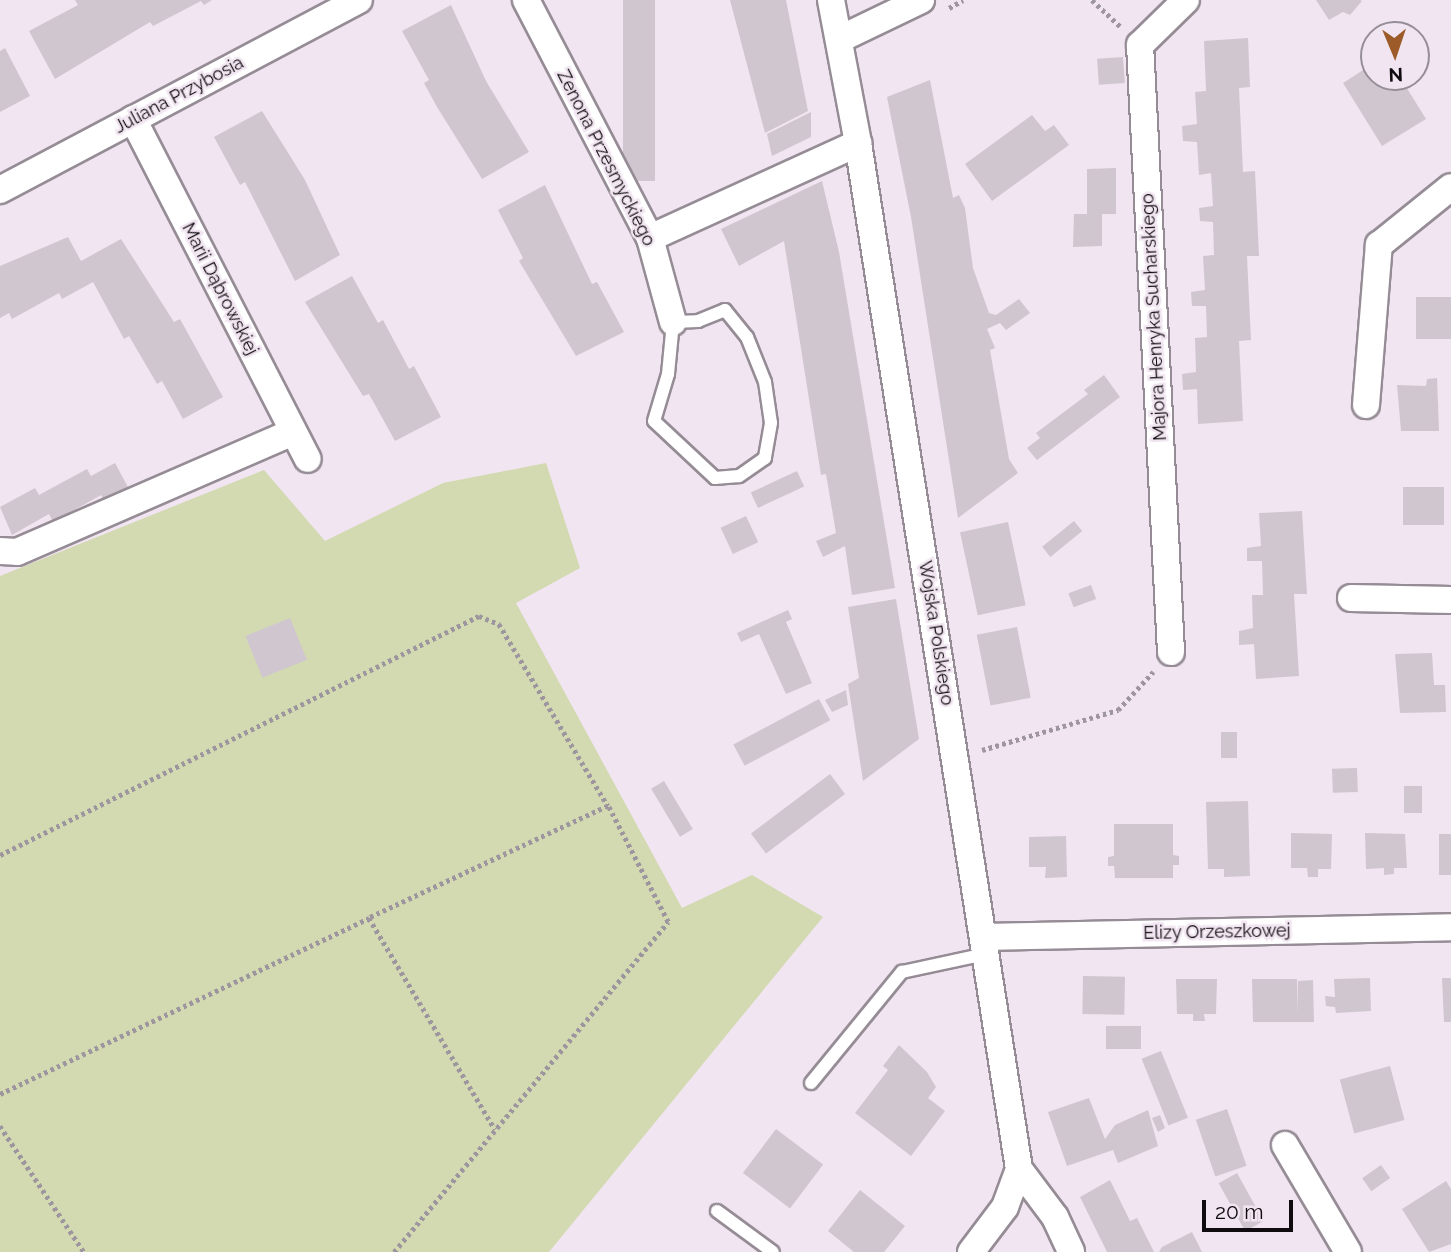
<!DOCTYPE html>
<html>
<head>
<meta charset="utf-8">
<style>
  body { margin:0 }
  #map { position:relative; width:1451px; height:1252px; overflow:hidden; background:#f0e5f0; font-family:Raleway,sans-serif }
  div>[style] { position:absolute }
  .green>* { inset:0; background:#d3d9b1 }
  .building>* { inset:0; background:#d0c6d0; transform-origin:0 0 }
  .path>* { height:4.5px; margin-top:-2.25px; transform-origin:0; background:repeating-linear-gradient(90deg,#9e969e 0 3.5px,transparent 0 7px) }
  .roads { filter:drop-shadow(2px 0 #958c95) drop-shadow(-2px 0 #958c95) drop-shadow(0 2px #958c95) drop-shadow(0 -2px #958c95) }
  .service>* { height:12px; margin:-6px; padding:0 6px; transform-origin:6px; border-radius:6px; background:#fff }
  .minor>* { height:26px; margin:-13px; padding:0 13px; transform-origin:13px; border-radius:13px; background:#fff }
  span { translate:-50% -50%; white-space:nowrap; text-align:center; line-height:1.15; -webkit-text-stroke:5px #f0e5f0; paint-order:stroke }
  .street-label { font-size:18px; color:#0f0b0f }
  .north { position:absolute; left:1360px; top:21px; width:70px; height:70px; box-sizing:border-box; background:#f0e5f0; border:2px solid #968e96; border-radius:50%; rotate:178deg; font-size:19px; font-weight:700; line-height:28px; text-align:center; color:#0f0b0f }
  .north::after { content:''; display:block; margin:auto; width:24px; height:32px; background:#9e5b2a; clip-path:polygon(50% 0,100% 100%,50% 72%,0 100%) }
  .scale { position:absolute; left:1202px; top:1200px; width:91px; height:32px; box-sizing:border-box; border:4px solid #0f0b0f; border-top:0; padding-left:9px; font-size:21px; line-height:24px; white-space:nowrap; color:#0f0b0f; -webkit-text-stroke:5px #f0e5f0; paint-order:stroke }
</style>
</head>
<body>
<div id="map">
  <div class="green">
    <div style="clip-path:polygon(546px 463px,580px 568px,516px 603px,682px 908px,752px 875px,823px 917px,549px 1252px,0 1252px,0 576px,264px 470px,325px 541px,443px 483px)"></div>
  </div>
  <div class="building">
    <div style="clip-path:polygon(75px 0,212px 0,204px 5px,201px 1px,153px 26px,150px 22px,55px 79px,29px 31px,78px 5px)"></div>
    <div style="left:623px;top:0;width:32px;height:181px"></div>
    <div style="clip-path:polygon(730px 0,786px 0,808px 111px,765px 133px)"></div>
    <div style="clip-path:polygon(1316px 0,1360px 0,1362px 1px,1350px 15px,1343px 12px,1329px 20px)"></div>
    <div style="clip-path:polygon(451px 5px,486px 81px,529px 152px,482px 179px,437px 107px,424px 83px,429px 80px,402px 31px)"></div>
    <div style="clip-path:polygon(1248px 38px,1250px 87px,1239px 88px,1243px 172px,1255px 171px,1259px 256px,1247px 256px,1251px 340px,1239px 341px,1243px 421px,1198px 424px,1197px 389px,1183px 390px,1182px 374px,1196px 372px,1195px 338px,1207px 337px,1206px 306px,1192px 306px,1191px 292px,1205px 290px,1203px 256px,1214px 255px,1213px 222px,1200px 221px,1199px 208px,1213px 206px,1211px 173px,1199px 175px,1197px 142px,1183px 141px,1182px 126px,1197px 124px,1195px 92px,1206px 91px,1204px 41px)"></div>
    <div style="clip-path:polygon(5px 48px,30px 96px,0 112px,0 51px)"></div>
    <div style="left:1123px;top:57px;width:26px;height:26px;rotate:86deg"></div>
    <div style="clip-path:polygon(1374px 63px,1374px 77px,1400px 77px,1426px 119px,1382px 146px,1343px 83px)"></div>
    <div style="clip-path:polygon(930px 80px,953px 198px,959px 195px,965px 208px,973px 268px,989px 313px,996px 315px,1019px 299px,1030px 313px,1006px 330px,1000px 323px,987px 329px,995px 348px,990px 350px,1009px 459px,1018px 473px,958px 518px,911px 217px,887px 97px)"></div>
    <div style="clip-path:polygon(262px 111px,305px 180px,340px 255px,295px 281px,245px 182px,240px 185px,214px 137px)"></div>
    <div style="clip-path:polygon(811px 112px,811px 137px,772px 156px,767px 134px)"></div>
    <div style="clip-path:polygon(1032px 115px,1045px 131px,1054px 125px,1069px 145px,992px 201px,965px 164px)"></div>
    <div style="clip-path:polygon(1116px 168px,1116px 214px,1102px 214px,1102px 246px,1073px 247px,1074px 214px,1087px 214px,1087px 169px)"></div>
    <div style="clip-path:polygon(822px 181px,839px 252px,895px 588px,852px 595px,845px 546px,823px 557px,816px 541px,836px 533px,826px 474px,821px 475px,784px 241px,739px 266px,721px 229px)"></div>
    <div style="clip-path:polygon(545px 185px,592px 284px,597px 282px,624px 332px,576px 356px,519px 261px,523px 258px,498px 210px)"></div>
    <div style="clip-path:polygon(68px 237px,81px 261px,121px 239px,174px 322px,180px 319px,223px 397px,183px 419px,162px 381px,157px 384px,129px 336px,124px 339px,93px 282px,62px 299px,59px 293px,12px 319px,9px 313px,0 318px,0 266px)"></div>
    <div style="clip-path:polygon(352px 276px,378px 323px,383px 320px,409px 369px,414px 366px,441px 417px,395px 441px,369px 394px,363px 396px,305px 302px)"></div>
    <div style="left:1416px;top:297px;width:35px;height:42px"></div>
    <div style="clip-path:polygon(1104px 375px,1120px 397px,1037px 460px,1027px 448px,1040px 438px,1036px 433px,1088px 394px,1084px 390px)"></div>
    <div style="clip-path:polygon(1437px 378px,1439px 431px,1401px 431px,1397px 385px,1426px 386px,1427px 379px)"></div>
    <div style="clip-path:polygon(115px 463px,129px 489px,105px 502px,101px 495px,53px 522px,49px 514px,12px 535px,0 507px,35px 488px,39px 495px,87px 469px,91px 476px)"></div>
    <div style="left:797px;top:471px;width:17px;height:51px;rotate:65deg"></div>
    <div style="left:1403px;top:487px;width:41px;height:38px"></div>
    <div style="clip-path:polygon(1302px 511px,1307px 594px,1294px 594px,1299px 676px,1256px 679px,1254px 644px,1239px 645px,1239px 631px,1253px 628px,1252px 595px,1263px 595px,1262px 561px,1247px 561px,1247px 548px,1261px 546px,1259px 513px)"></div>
    <div style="left:746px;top:516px;width:29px;height:28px;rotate:65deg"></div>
    <div style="left:1074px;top:521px;width:13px;height:41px;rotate:51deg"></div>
    <div style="left:1008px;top:522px;width:85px;height:49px;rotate:78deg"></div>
    <div style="left:1091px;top:585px;width:15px;height:24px;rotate:70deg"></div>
    <div style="clip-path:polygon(896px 599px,919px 739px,863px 781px,848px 684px,859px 678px,848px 607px)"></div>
    <div style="clip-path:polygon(788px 610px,792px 619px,786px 622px,812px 683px,786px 694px,759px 634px,741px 642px,737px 633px)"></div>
    <div style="left:290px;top:618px;width:45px;height:48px;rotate:68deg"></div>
    <div style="left:1017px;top:627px;width:72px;height:41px;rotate:79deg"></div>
    <div style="clip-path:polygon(1432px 653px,1434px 685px,1445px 685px,1446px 712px,1400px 713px,1395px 654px)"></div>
    <div style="clip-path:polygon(846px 690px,848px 705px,832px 712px,825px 700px)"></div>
    <div style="left:819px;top:699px;width:24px;height:97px;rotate:62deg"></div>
    <div style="left:1221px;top:732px;width:16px;height:26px"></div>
    <div style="left:1357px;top:768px;width:24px;height:25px;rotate:88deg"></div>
    <div style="left:830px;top:774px;width:25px;height:99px;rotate:53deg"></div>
    <div style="left:664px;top:781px;width:56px;height:15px;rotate:59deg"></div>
    <div style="left:1404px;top:786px;width:18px;height:27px"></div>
    <div style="clip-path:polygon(1248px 801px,1250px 876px,1224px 877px,1224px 869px,1208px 869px,1206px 802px)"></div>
    <div style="clip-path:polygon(1114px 824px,1173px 824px,1173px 855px,1179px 856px,1179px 865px,1173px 865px,1173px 878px,1115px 878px,1114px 866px,1108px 866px,1108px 857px,1114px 856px)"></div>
    <div style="clip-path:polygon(1291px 833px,1332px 834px,1331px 869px,1318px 869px,1318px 877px,1308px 877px,1307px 868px,1291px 868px)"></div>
    <div style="clip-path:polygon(1365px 833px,1405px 834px,1407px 868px,1394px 868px,1394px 874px,1384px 875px,1384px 868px,1366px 869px)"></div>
    <div style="left:1439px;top:834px;width:12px;height:41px"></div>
    <div style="clip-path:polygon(1066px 836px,1067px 877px,1045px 878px,1046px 867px,1029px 867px,1029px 837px)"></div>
    <div style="left:1083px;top:976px;width:42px;height:38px;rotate:1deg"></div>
    <div style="clip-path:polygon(1370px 978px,1371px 1011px,1336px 1013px,1335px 1007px,1326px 1006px,1325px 996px,1335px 997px,1334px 979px)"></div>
    <div style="clip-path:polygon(1442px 978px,1451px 978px,1451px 1022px,1444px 1022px)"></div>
    <div style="clip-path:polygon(1176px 979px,1217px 979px,1216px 1014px,1204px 1014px,1205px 1021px,1193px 1021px,1193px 1014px,1177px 1014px)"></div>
    <div style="clip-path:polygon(1252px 979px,1297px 979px,1297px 1014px,1298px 981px,1313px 980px,1314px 1022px,1253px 1022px)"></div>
    <div style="left:1106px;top:1026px;width:35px;height:23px"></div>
    <div style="clip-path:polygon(899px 1045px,927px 1072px,936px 1087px,928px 1098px,945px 1111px,911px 1156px,855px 1113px,888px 1070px,883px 1066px)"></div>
    <div style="left:1161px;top:1051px;width:72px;height:21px;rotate:68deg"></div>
    <div style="left:1390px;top:1066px;width:56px;height:52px;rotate:75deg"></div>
    <div style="clip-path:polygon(1089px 1098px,1105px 1139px,1115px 1125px,1148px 1110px,1158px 1146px,1118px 1163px,1113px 1150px,1067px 1166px,1048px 1112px)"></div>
    <div style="left:1227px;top:1109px;width:60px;height:33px;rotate:71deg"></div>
    <div style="clip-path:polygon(1160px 1115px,1165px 1128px,1158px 1132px,1152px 1118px)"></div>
    <div style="left:776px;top:1129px;width:59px;height:55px;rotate:37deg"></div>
    <div style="left:1381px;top:1165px;width:16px;height:23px;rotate:55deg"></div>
    <div style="left:1237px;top:1173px;width:55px;height:21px;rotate:61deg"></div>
    <div style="clip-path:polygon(1110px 1180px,1130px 1221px,1137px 1218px,1154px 1252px,1107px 1252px,1080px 1197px)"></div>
    <div style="clip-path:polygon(1446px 1181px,1451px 1189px,1451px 1244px,1429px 1252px,1402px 1209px)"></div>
    <div style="clip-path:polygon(860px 1190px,905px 1226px,884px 1252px,854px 1252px,828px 1231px)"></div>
    <div style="clip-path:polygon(1192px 1232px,1202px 1252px,1159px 1252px,1162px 1247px)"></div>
  </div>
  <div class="path">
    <div style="left:1092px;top:0;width:41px;rotate:43deg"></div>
    <div style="left:949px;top:8px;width:16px;rotate:-30deg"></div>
    <div style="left:982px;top:750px;width:142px;rotate:-16.4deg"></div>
    <div style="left:1118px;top:710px;width:52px;rotate:-47.4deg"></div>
    <div style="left:0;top:855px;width:535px;rotate:-26.52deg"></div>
    <div style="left:479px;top:616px;width:22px;rotate:22deg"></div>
    <div style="left:499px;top:624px;width:212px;rotate:59.1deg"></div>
    <div style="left:0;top:1094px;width:409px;rotate:-25.5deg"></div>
    <div style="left:0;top:1126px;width:151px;rotate:56.3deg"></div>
    <div style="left:394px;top:1252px;width:429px;rotate:-50.3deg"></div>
    <div style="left:668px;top:922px;width:131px;rotate:-117.3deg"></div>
    <div style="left:608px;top:806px;width:264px;rotate:154.9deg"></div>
    <div style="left:369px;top:918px;width:246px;rotate:59.2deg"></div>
  </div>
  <div class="roads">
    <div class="service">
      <div style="left:725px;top:310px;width:35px;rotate:51deg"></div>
      <div style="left:747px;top:337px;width:48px;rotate:68.2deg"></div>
      <div style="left:765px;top:382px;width:41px;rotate:81.7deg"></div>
      <div style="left:771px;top:423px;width:36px;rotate:100deg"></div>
      <div style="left:765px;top:458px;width:32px;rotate:145deg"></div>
      <div style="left:739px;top:476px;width:24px;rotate:175deg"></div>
      <div style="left:715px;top:478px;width:83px;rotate:-136.9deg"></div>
      <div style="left:654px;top:421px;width:49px;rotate:-73.4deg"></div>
      <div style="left:668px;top:374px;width:52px;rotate:-84.5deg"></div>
      <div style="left:673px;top:322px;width:25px;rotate:-2deg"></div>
      <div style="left:698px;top:321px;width:29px;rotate:-22deg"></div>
      <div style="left:811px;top:1083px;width:144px;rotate:-50.7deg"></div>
      <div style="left:902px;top:972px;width:86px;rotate:-12.1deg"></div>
      <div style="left:717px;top:1211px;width:69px;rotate:36.2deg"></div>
    </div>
    <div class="minor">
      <div style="left:526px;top:0;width:268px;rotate:62.5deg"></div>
      <div style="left:650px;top:238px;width:87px;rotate:74.7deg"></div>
      <div style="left:831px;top:0;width:146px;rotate:79.3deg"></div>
      <div style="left:858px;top:143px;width:1039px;rotate:81.08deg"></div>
      <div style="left:1019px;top:1169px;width:60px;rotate:53.1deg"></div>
      <div style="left:1055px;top:1217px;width:38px;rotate:65deg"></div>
      <div style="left:840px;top:39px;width:90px;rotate:-25.7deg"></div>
      <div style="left:133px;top:119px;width:382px;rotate:62.8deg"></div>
      <div style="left:0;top:190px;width:406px;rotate:-27.9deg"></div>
      <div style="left:650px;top:238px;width:229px;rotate:-24.5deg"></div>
      <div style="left:1366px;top:405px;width:161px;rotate:-85.4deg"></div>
      <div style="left:1379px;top:245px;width:92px;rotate:-38.9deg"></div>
      <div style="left:0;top:551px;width:17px;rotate:3deg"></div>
      <div style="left:17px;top:552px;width:301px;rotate:-23.5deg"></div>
      <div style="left:1351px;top:598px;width:100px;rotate:1.1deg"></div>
      <div style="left:1171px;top:652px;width:608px;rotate:-92.92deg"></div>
      <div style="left:1140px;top:45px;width:64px;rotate:-44.4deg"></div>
      <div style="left:984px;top:937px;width:467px;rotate:-1.2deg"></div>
      <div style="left:1285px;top:1145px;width:124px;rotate:59.5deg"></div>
      <div style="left:971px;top:1252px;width:56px;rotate:-52.9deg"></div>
      <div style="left:1005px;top:1207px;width:40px;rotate:-69.8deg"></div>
    </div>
  </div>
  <div class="street-label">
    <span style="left:179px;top:95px;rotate:-28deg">Juliana Przybosia</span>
    <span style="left:606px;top:158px;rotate:63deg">Zenona Przesmyckiego</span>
    <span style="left:220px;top:289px;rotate:63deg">Marii Dąbrowskiej</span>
    <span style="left:1154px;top:317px;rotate:-93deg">Majora Henryka Sucharskiego</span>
    <span style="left:936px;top:633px;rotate:81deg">Wojska Polskiego</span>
    <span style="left:1217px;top:932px;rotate:-1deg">Elizy Orzeszkowej</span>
  </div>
  <div class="north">N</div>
  <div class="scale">20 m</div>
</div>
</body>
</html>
